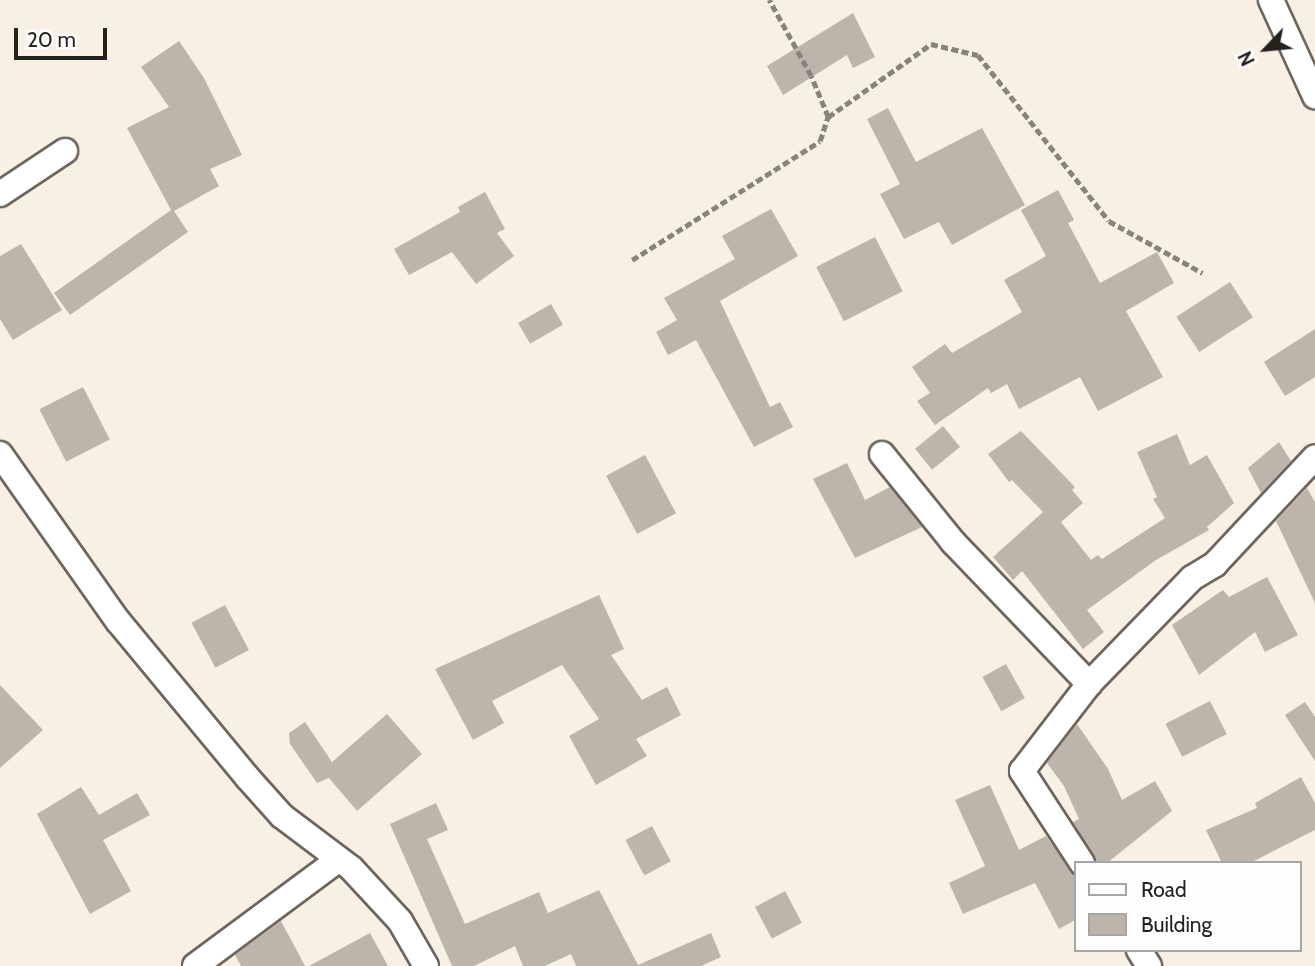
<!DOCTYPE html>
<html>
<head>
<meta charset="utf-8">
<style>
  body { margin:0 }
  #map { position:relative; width:1315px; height:966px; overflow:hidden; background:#f8efe5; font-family:Cabin,sans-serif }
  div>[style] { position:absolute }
  .building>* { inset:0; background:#bdb5ab; transform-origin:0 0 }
  .path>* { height:4.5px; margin-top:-2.25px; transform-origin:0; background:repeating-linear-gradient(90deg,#89837c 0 7px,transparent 0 10.5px) }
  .roads { filter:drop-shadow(2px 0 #6d665d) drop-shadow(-2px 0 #6d665d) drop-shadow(0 2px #6d665d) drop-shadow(0 -2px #6d665d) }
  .minor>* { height:24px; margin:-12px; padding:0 12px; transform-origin:12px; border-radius:12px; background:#fff }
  span { translate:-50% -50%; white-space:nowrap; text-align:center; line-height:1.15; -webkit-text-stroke:7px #fefefe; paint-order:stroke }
  .legend { position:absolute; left:1074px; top:861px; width:228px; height:91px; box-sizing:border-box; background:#fefefe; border:2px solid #a7a6a4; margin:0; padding:9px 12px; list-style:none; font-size:21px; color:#25221e }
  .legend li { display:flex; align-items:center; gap:14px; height:35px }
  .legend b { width:35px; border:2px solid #a7a6a4 }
  .north { position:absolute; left:1231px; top:14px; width:70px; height:70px; -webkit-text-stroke:5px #fefefe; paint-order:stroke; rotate:244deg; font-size:19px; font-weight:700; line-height:28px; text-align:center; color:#25221e }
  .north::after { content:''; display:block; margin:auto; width:24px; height:32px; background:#25221e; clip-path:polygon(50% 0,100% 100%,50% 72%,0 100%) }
  .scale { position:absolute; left:14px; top:28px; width:93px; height:32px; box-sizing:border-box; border:4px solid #25221e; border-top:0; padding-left:9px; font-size:21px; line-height:24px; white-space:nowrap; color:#25221e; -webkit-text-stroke:5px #fefefe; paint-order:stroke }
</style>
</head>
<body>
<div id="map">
  <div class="building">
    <div style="clip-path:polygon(853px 13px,875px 57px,853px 68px,847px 55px,783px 95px,767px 66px)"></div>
    <div style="clip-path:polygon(179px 41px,204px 78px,242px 155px,210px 169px,219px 186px,174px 211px,188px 232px,70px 315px,54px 293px,171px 210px,127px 128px,169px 107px,141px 67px)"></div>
    <div style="clip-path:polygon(888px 108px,916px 162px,982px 128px,1025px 205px,952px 245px,939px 222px,904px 239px,880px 194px,900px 184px,867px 119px)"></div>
    <div style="clip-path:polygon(1058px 190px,1074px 220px,1068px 223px,1100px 283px,1157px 252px,1174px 283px,1126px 311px,1163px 377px,1098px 411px,1080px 377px,1019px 409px,1007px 384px,991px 393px,988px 388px,935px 425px,917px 401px,930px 393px,912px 367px,945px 344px,952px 353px,1022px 312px,1004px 280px,1046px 256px,1021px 210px)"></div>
    <div style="clip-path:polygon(485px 192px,505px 229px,497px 233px,514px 256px,476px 284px,452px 252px,409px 275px,394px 249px,460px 212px,458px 207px)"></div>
    <div style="clip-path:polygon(771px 209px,798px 256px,720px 301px,770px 407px,780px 402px,793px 427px,754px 447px,696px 340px,668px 355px,656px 332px,677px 320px,664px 298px,735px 259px,722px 236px)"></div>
    <div style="left:875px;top:237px;width:61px;height:66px;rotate:63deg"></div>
    <div style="clip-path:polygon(21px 244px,62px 310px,13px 340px,0 319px,0 256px)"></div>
    <div style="left:1230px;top:282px;width:42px;height:64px;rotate:57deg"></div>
    <div style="left:551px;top:304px;width:24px;height:38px;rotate:60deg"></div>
    <div style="clip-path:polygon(1315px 329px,1315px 377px,1285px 396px,1264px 362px)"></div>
    <div style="left:83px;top:387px;width:59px;height:49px;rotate:63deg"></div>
    <div style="left:943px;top:426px;width:27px;height:36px;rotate:51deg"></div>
    <div style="clip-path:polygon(1021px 431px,1075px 487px,1072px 490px,1083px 503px,1061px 522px,1091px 560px,1098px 555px,1102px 559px,1165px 518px,1153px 499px,1157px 497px,1137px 452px,1177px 434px,1190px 465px,1207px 455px,1234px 503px,1207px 527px,1209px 530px,1156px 560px,1087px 610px,1104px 632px,1083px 649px,1022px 571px,1013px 580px,993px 557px,1043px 512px,1012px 480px,1009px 482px,988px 454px)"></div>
    <div style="clip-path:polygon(1279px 442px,1291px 461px,1261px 493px,1248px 468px)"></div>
    <div style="left:645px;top:455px;width:66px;height:44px;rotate:62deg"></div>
    <div style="clip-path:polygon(847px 463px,865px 500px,890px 487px,922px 527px,855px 558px,813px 479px)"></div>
    <div style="clip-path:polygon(1307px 488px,1315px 502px,1315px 603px,1276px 521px)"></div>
    <div style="clip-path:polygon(1267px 577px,1298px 635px,1265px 652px,1255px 632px,1199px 675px,1172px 625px,1223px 590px,1229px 597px)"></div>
    <div style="clip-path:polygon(599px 595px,624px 649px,611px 655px,642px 700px,667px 687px,681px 715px,636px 739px,647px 756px,596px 785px,569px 736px,599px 719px,562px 665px,492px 701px,504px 723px,473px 740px,435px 669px)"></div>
    <div style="left:225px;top:605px;width:51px;height:38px;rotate:62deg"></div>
    <div style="left:1006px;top:664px;width:39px;height:27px;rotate:61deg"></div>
    <div style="clip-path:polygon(0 685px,43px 730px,0 768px)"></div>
    <div style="left:1210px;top:701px;width:37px;height:50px;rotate:63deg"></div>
    <div style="clip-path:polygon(1305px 702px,1315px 717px,1315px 761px,1285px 715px)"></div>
    <div style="clip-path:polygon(387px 714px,422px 754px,357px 811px,329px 778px,317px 783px,290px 744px,289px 733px,305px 722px,332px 762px)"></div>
    <div style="clip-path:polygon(1077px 724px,1108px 769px,1122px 800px,1155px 781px,1172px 811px,1107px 863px,1097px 863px,1073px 822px,1079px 819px,1064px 786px,1047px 763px)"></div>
    <div style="clip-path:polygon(1301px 777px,1315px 803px,1315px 830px,1250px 863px,1222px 863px,1206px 830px,1257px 808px,1255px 803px)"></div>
    <div style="clip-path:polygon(990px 785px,1019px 850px,1046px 836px,1075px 876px,1075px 920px,1059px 929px,1035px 883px,963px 914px,949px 883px,985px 866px,955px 800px)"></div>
    <div style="clip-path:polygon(81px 787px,99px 815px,137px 793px,150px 815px,103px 840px,131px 891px,90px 914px,37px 814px)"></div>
    <div style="clip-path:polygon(436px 803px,448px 830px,427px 839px,465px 924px,539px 892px,548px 913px,599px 890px,638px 965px,711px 933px,721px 957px,701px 966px,576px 966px,571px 954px,545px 966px,523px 966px,515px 946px,474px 966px,452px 966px,390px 824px)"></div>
    <div style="left:652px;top:826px;width:40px;height:30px;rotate:62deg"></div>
    <div style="left:785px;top:891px;width:36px;height:34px;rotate:62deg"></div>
    <div style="clip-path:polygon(281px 921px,305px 966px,241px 966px,235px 955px)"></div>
    <div style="clip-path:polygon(370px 933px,388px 966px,309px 966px)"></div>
  </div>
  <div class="path">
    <div style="left:828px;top:117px;width:126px;rotate:-35.3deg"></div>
    <div style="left:931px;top:44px;width:48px;rotate:13.2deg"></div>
    <div style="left:978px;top:55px;width:211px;rotate:51.7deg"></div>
    <div style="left:1109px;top:221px;width:107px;rotate:29deg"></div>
    <div style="left:632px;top:260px;width:222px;rotate:-32.3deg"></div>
    <div style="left:820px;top:141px;width:25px;rotate:-72deg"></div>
    <div style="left:828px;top:117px;width:44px;rotate:-112.5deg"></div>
    <div style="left:811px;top:76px;width:87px;rotate:-118.9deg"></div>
  </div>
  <div class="roads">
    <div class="minor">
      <div style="left:1271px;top:0;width:106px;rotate:65.4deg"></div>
      <div style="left:0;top:194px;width:78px;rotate:-33.5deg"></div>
      <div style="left:0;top:454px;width:204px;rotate:54.8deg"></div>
      <div style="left:118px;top:621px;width:202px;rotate:50.4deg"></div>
      <div style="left:247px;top:777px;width:52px;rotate:48.1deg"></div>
      <div style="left:282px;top:816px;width:86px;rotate:37deg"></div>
      <div style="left:351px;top:868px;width:72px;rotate:47.2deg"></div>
      <div style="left:400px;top:921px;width:52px;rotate:60deg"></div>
      <div style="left:882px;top:454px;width:113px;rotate:51.1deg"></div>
      <div style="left:953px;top:542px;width:197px;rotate:46.2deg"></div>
      <div style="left:1082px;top:863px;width:110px;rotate:-123.1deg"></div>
      <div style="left:1022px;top:771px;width:110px;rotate:-52.4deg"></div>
      <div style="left:1089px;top:684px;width:148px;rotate:-45.8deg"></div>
      <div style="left:1192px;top:578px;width:27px;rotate:-31deg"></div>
      <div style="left:1215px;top:564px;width:146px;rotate:-46.9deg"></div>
      <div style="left:1139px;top:950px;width:19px;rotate:58deg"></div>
      <div style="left:195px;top:966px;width:179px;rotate:-36.6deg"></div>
    </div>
  </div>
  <ul class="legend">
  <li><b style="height:9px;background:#fff"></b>Road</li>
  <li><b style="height:19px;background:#bdb5ab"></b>Building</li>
  </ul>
  <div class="north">N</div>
  <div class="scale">20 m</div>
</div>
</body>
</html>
